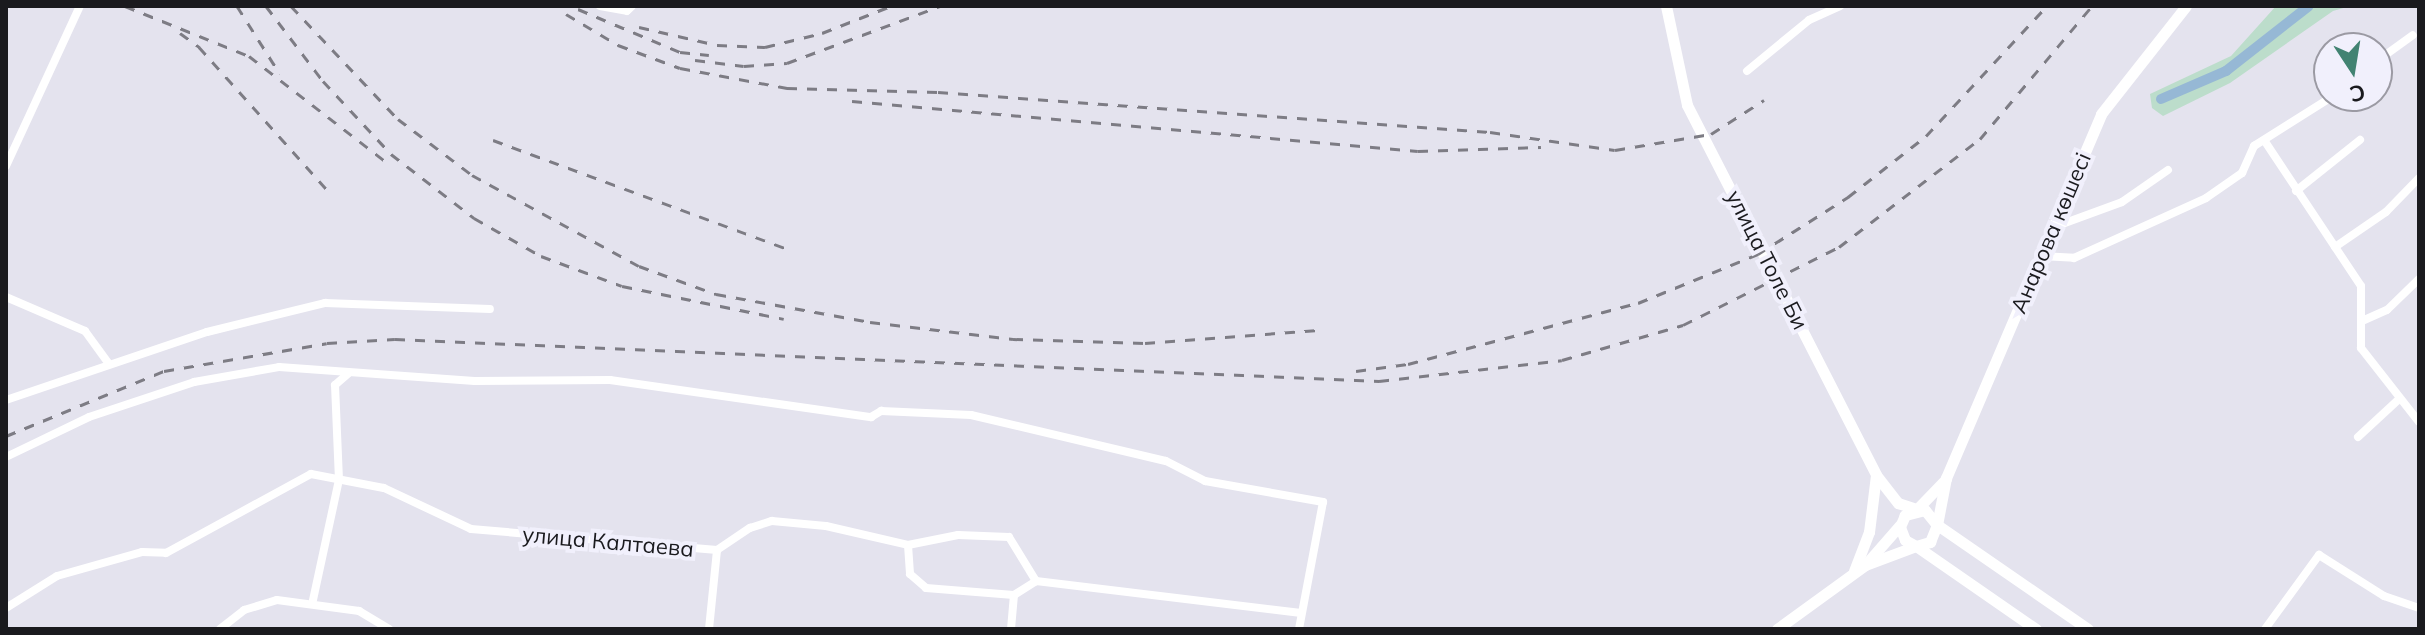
<!DOCTYPE html>
<html>
<head>
<meta charset="utf-8">
<style>
  body { margin:0 }
  #map { position:relative; width:2425px; height:635px; overflow:hidden; background:#e4e3ee; font-family:Mulish,sans-serif }
  div>[style] { position:absolute }
  .green>* { inset:0; background:#bcddcb }
  .canal>* { height:10px; margin:-5px; padding:0 5px; transform-origin:5px; border-radius:5px; background:#96b8d5 }
  .minor>* { height:8px; margin:-4px; padding:0 4px; transform-origin:4px; border-radius:4px; background:#fff }
  .secondary>* { height:11px; margin:-5.5px; padding:0 5.5px; transform-origin:5.5px; border-radius:5.5px; background:#fff }
  .rail>* { height:3px; margin-top:-1.5px; transform-origin:0; background:repeating-linear-gradient(90deg,#7d7c84 0 10px,transparent 0 20px) }
  span { translate:-50% -50%; white-space:nowrap; text-align:center; line-height:1.15; -webkit-text-stroke:8px #f1f0fc; paint-order:stroke }
  .street-label { font-size:22px; color:#1a1a1e }
  .frame { position:absolute; inset:0; border:8px solid #1a1a1e; pointer-events:none }
  .north { position:absolute; left:2313px; top:32px; width:80px; height:80px; box-sizing:border-box; background:#f1f0fc; border:2px solid #9b9aa3; border-radius:50%; rotate:168deg; font-size:22px; font-weight:700; line-height:32px; text-align:center; color:#1a1a1e }
  .north::after { content:''; display:block; margin:auto; width:28px; height:36px; background:#428372; clip-path:polygon(50% 0,100% 100%,50% 72%,0 100%) }
</style>
</head>
<body>
<div id="map">
  <div class="green">
    <div style="clip-path:polygon(2276px 6px,2350px 6px,2333px 11px,2230px 83px,2163px 116px,2152px 108px,2150px 94px,2231px 56px)"></div>
  </div>
  <div class="canal">
    <div style="left:2161px;top:99px;width:71px;rotate:-23.3deg"></div>
    <div style="left:2226px;top:71px;width:105px;rotate:-38.1deg"></div>
  </div>
  <div class="minor">
    <div style="left:600px;top:6px;width:27px;rotate:10deg"></div>
    <div style="left:627px;top:11px;width:7px;rotate:-45deg"></div>
    <div style="left:2377px;top:61px;width:44px;rotate:-35.8deg"></div>
    <div style="left:1747px;top:71px;width:80px;rotate:-39.4deg"></div>
    <div style="left:1809px;top:20px;width:34px;rotate:-24deg"></div>
    <div style="left:2264px;top:140px;width:175px;rotate:56.4deg"></div>
    <div style="left:2361px;top:286px;width:62px;rotate:90deg"></div>
    <div style="left:2361px;top:348px;width:94px;rotate:51.9deg"></div>
    <div style="left:6px;top:166px;width:176px;rotate:-65.2deg"></div>
    <div style="left:2296px;top:191px;width:82px;rotate:-38.6deg"></div>
    <div style="left:2054px;top:227px;width:72px;rotate:-20.2deg"></div>
    <div style="left:2122px;top:202px;width:56px;rotate:-34.8deg"></div>
    <div style="left:2335px;top:247px;width:62px;rotate:-34.5deg"></div>
    <div style="left:2386px;top:212px;width:47px;rotate:-45.9deg"></div>
    <div style="left:2041px;top:256px;width:33px;rotate:3deg"></div>
    <div style="left:2074px;top:258px;width:145px;rotate:-24.4deg"></div>
    <div style="left:2206px;top:198px;width:44px;rotate:-34.8deg"></div>
    <div style="left:2242px;top:173px;width:30px;rotate:-66deg"></div>
    <div style="left:2254px;top:146px;width:93px;rotate:-32.3deg"></div>
    <div style="left:6px;top:297px;width:86px;rotate:23.3deg"></div>
    <div style="left:85px;top:331px;width:41px;rotate:54deg"></div>
    <div style="left:2362px;top:321px;width:27px;rotate:-24deg"></div>
    <div style="left:2387px;top:310px;width:45px;rotate:-44.1deg"></div>
    <div style="left:6px;top:400px;width:212px;rotate:-18.7deg"></div>
    <div style="left:207px;top:332px;width:122px;rotate:-13.8deg"></div>
    <div style="left:325px;top:303px;width:165px;rotate:2.1deg"></div>
    <div style="left:2358px;top:437px;width:53px;rotate:-42.7deg"></div>
    <div style="left:6px;top:457px;width:92px;rotate:-25.7deg"></div>
    <div style="left:89px;top:417px;width:111px;rotate:-18.4deg"></div>
    <div style="left:194px;top:382px;width:86px;rotate:-10deg"></div>
    <div style="left:279px;top:367px;width:196px;rotate:4.1deg"></div>
    <div style="left:475px;top:381px;width:135px;rotate:-0.4deg"></div>
    <div style="left:610px;top:380px;width:264px;rotate:8.1deg"></div>
    <div style="left:871px;top:417px;width:12px;rotate:-31deg"></div>
    <div style="left:881px;top:411px;width:90px;rotate:2.5deg"></div>
    <div style="left:971px;top:415px;width:200px;rotate:13.3deg"></div>
    <div style="left:1166px;top:461px;width:44px;rotate:27.1deg"></div>
    <div style="left:1205px;top:481px;width:120px;rotate:10.1deg"></div>
    <div style="left:1323px;top:502px;width:129px;rotate:100.7deg"></div>
    <div style="left:908px;top:545px;width:51px;rotate:-11.3deg"></div>
    <div style="left:958px;top:535px;width:51px;rotate:2.2deg"></div>
    <div style="left:1009px;top:537px;width:52px;rotate:58.5deg"></div>
    <div style="left:313px;top:600px;width:123px;rotate:-77.8deg"></div>
    <div style="left:339px;top:480px;width:95px;rotate:-92.4deg"></div>
    <div style="left:335px;top:385px;width:18px;rotate:-41deg"></div>
    <div style="left:6px;top:608px;width:60px;rotate:-32.1deg"></div>
    <div style="left:57px;top:576px;width:88px;rotate:-15.8deg"></div>
    <div style="left:142px;top:552px;width:24px;rotate:2deg"></div>
    <div style="left:166px;top:553px;width:165px;rotate:-28.6deg"></div>
    <div style="left:311px;top:474px;width:74px;rotate:10.9deg"></div>
    <div style="left:384px;top:488px;width:96px;rotate:25.2deg"></div>
    <div style="left:471px;top:529px;width:247px;rotate:4.9deg"></div>
    <div style="left:717px;top:550px;width:40px;rotate:-34deg"></div>
    <div style="left:750px;top:528px;width:23px;rotate:-18deg"></div>
    <div style="left:772px;top:521px;width:54px;rotate:5.3deg"></div>
    <div style="left:826px;top:526px;width:84px;rotate:13deg"></div>
    <div style="left:908px;top:545px;width:29px;rotate:86deg"></div>
    <div style="left:910px;top:574px;width:21px;rotate:41deg"></div>
    <div style="left:926px;top:588px;width:88px;rotate:4.5deg"></div>
    <div style="left:1014px;top:595px;width:26px;rotate:-32deg"></div>
    <div style="left:1036px;top:581px;width:267px;rotate:6.9deg"></div>
    <div style="left:220px;top:629px;width:31px;rotate:-38deg"></div>
    <div style="left:244px;top:610px;width:34px;rotate:-17deg"></div>
    <div style="left:277px;top:600px;width:83px;rotate:7.6deg"></div>
    <div style="left:359px;top:611px;width:35px;rotate:31deg"></div>
    <div style="left:709px;top:629px;width:79px;rotate:-84.2deg"></div>
    <div style="left:1011px;top:629px;width:34px;rotate:-85deg"></div>
    <div style="left:2265px;top:629px;width:92px;rotate:-53.9deg"></div>
    <div style="left:2319px;top:555px;width:77px;rotate:32.2deg"></div>
    <div style="left:2384px;top:596px;width:37px;rotate:19deg"></div>
  </div>
  <div class="secondary">
    <div style="left:1666px;top:6px;width:101px;rotate:78deg"></div>
    <div style="left:1687px;top:105px;width:415px;rotate:62.9deg"></div>
    <div style="left:1876px;top:475px;width:36px;rotate:52deg"></div>
    <div style="left:1898px;top:503px;width:20px;rotate:18deg"></div>
    <div style="left:1917px;top:509px;width:42px;rotate:-46deg"></div>
    <div style="left:1865px;top:565px;width:54px;rotate:-20.4deg"></div>
    <div style="left:1916px;top:546px;width:15px;rotate:-16deg"></div>
    <div style="left:1930px;top:542px;width:18px;rotate:-68deg"></div>
    <div style="left:1937px;top:525px;width:19px;rotate:-129deg"></div>
    <div style="left:1925px;top:510px;width:21px;rotate:166deg"></div>
    <div style="left:1905px;top:515px;width:13px;rotate:113deg"></div>
    <div style="left:1900px;top:527px;width:14px;rotate:69deg"></div>
    <div style="left:1905px;top:540px;width:13px;rotate:29deg"></div>
    <div style="left:1916px;top:546px;width:146px;rotate:34.7deg"></div>
    <div style="left:1854px;top:571px;width:42px;rotate:-69deg"></div>
    <div style="left:1869px;top:532px;width:57px;rotate:-83deg"></div>
    <div style="left:1777px;top:629px;width:109px;rotate:-36deg"></div>
    <div style="left:1865px;top:565px;width:53px;rotate:-48.8deg"></div>
    <div style="left:2088px;top:629px;width:183px;rotate:-145.4deg"></div>
    <div style="left:1937px;top:525px;width:48px;rotate:-79.2deg"></div>
    <div style="left:1946px;top:478px;width:396px;rotate:-66.9deg"></div>
    <div style="left:2101px;top:114px;width:137px;rotate:-51.8deg"></div>
  </div>
  <div class="rail">
    <div style="left:125px;top:6px;width:134px;rotate:22deg"></div>
    <div style="left:249px;top:56px;width:172px;rotate:37.7deg"></div>
    <div style="left:237px;top:6px;width:80px;rotate:57.7deg"></div>
    <div style="left:266px;top:6px;width:94px;rotate:52.8deg"></div>
    <div style="left:323px;top:81px;width:100px;rotate:47deg"></div>
    <div style="left:391px;top:154px;width:105px;rotate:37.6deg"></div>
    <div style="left:474px;top:218px;width:77px;rotate:29.6deg"></div>
    <div style="left:541px;top:256px;width:86px;rotate:20.3deg"></div>
    <div style="left:622px;top:286px;width:165px;rotate:11.5deg"></div>
    <div style="left:291px;top:6px;width:156px;rotate:46.6deg"></div>
    <div style="left:398px;top:119px;width:93px;rotate:37.1deg"></div>
    <div style="left:472px;top:175px;width:190px;rotate:28.6deg"></div>
    <div style="left:639px;top:266px;width:82px;rotate:20deg"></div>
    <div style="left:716px;top:294px;width:157px;rotate:10.3deg"></div>
    <div style="left:870px;top:322px;width:144px;rotate:6.8deg"></div>
    <div style="left:1013px;top:339px;width:132px;rotate:1.7deg"></div>
    <div style="left:1145px;top:343px;width:174px;rotate:-4.3deg"></div>
    <div style="left:578px;top:9px;width:111px;rotate:22.9deg"></div>
    <div style="left:680px;top:52px;width:29px;rotate:6deg"></div>
    <div style="left:566px;top:14px;width:61px;rotate:30.8deg"></div>
    <div style="left:618px;top:45px;width:66px;rotate:20.4deg"></div>
    <div style="left:680px;top:68px;width:109px;rotate:10.6deg"></div>
    <div style="left:787px;top:88px;width:151px;rotate:1.5deg"></div>
    <div style="left:938px;top:92px;width:553px;rotate:4.14deg"></div>
    <div style="left:1490px;top:132px;width:126px;rotate:8.2deg"></div>
    <div style="left:1615px;top:150px;width:97px;rotate:-9.5deg"></div>
    <div style="left:1711px;top:134px;width:63px;rotate:-32.7deg"></div>
    <div style="left:639px;top:27px;width:80px;rotate:13deg"></div>
    <div style="left:717px;top:45px;width:48px;rotate:2.4deg"></div>
    <div style="left:765px;top:47px;width:59px;rotate:-13.8deg"></div>
    <div style="left:822px;top:33px;width:74px;rotate:-21.4deg"></div>
    <div style="left:180px;top:33px;width:24px;rotate:36deg"></div>
    <div style="left:199px;top:47px;width:195px;rotate:48.1deg"></div>
    <div style="left:695px;top:60px;width:49px;rotate:7deg"></div>
    <div style="left:744px;top:66px;width:43px;rotate:-4deg"></div>
    <div style="left:787px;top:63px;width:163px;rotate:-20.4deg"></div>
    <div style="left:852px;top:101px;width:568px;rotate:5.05deg"></div>
    <div style="left:1418px;top:151px;width:123px;rotate:-1.9deg"></div>
    <div style="left:493px;top:140px;width:318px;rotate:20.3deg"></div>
    <div style="left:1356px;top:371px;width:52px;rotate:-7.7deg"></div>
    <div style="left:1408px;top:364px;width:238px;rotate:-14.9deg"></div>
    <div style="left:1638px;top:303px;width:130px;rotate:-22.2deg"></div>
    <div style="left:1758px;top:254px;width:107px;rotate:-32.3deg"></div>
    <div style="left:1848px;top:197px;width:99px;rotate:-38deg"></div>
    <div style="left:1926px;top:136px;width:178px;rotate:-47.1deg"></div>
    <div style="left:6px;top:436px;width:171px;rotate:-22.4deg"></div>
    <div style="left:164px;top:371px;width:165px;rotate:-9.7deg"></div>
    <div style="left:327px;top:343px;width:68px;rotate:-3.4deg"></div>
    <div style="left:395px;top:339px;width:985px;rotate:2.44deg"></div>
    <div style="left:1379px;top:381px;width:184px;rotate:-6.5deg"></div>
    <div style="left:1562px;top:360px;width:126px;rotate:-16.1deg"></div>
    <div style="left:1683px;top:325px;width:174px;rotate:-26.6deg"></div>
    <div style="left:1839px;top:247px;width:178px;rotate:-37.5deg"></div>
    <div style="left:1980px;top:139px;width:174px;rotate:-49.9deg"></div>
  </div>
  <div class="street-label">
    <span style="left:2051px;top:233px;rotate:-67deg">Анарова көшесі</span>
    <span style="left:1767px;top:260px;rotate:63deg">улица Толе Би</span>
    <span style="left:608px;top:542px;rotate:5deg">улица Калтаева</span>
  </div>
  <div class="frame"></div>
  <div class="north">С</div>
</div>
</body>
</html>
